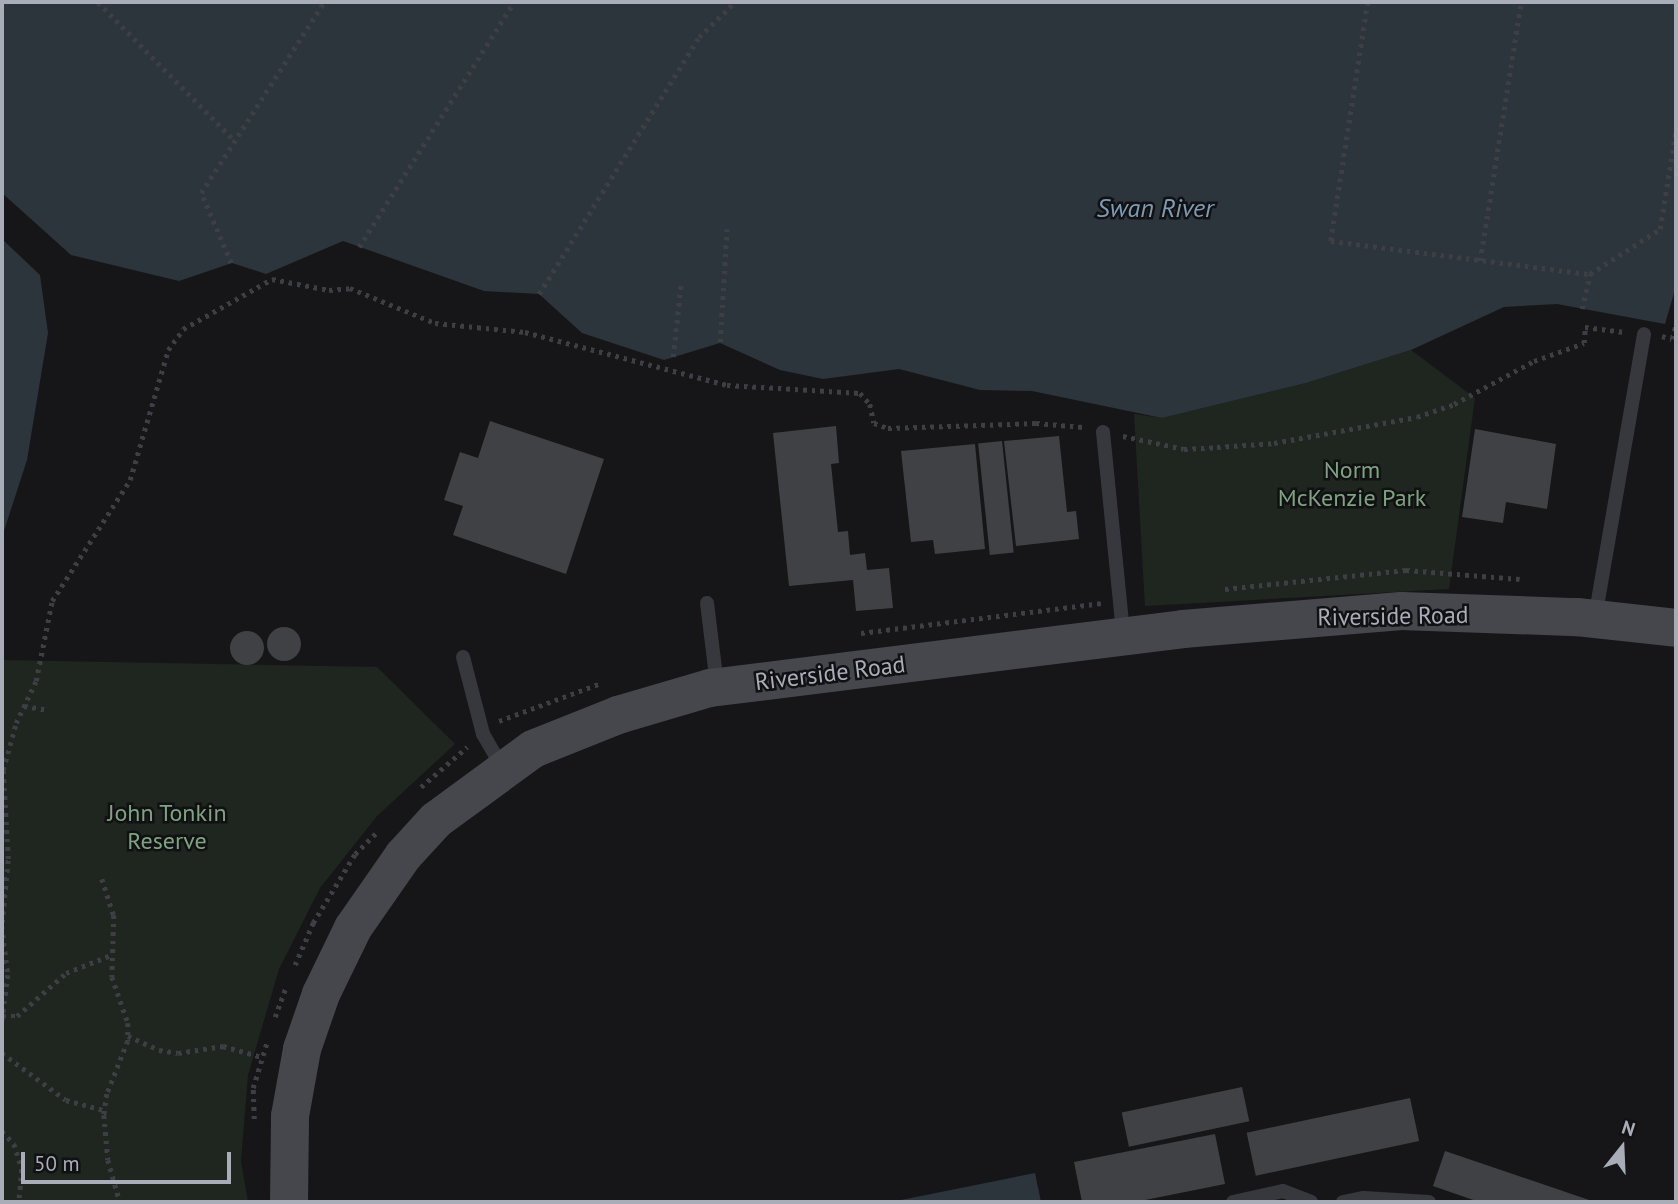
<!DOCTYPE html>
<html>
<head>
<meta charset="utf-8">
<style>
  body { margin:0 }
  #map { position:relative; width:1678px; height:1204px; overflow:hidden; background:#161618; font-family:"PT Sans",sans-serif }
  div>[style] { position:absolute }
  .green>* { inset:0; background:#1e261f }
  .water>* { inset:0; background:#2c353c }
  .building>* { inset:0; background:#404145; transform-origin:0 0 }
  .round { border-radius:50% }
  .path>* { height:4.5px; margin-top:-2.25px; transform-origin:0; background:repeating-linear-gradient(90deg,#3d3f44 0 3.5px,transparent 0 8.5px) }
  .lane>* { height:14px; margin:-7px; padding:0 7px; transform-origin:7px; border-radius:7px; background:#37383d }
  .secondary>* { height:38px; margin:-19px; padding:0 19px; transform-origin:19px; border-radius:19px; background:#45474d }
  span { translate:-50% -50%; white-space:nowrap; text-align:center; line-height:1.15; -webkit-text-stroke:5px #111113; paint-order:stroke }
  .park-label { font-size:24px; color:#7fa381 }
  .street-label { font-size:24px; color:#a8adb8 }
  .water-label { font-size:26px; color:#7f9bb3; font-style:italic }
  .frame { position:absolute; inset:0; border:4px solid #a8adb8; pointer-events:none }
  .north { position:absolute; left:1587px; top:1113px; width:70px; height:70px; -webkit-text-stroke:5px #111113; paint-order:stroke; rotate:18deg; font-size:19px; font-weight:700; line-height:28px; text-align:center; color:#a8adb8 }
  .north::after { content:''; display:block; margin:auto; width:24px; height:32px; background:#a8adb8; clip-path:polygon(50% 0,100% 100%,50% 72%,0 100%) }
  .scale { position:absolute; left:21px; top:1152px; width:210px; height:32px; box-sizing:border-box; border:4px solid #a8adb8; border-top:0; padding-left:9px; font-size:21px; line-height:24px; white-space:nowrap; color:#a8adb8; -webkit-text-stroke:5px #111113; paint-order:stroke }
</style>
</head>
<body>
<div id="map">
  <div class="green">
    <div style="clip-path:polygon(1411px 350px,1475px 398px,1449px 589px,1145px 606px,1134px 414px,1162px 418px,1306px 383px)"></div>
    <div style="clip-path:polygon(2px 660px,377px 667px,455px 744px,377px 816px,320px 888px,279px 969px,248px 1075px,241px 1161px,248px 1202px,2px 1202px)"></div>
  </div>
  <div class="water">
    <div style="clip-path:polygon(2px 2px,1676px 2px,1676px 286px,1665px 324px,1557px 304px,1504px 307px,1411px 350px,1306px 383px,1162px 418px,1032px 391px,980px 390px,899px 369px,823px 379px,780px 370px,720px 343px,664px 360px,582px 333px,539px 294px,484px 291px,343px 241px,266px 274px,232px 263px,179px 281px,71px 255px,2px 193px)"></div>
    <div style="clip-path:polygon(2px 239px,40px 275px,48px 333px,27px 460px,2px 537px)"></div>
    <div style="clip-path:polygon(1035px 1173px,1041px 1202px,896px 1202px,896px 1201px)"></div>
  </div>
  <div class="building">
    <div style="clip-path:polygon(490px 421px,604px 459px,566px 574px,453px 535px,463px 506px,444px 500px,460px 452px,478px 458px)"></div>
    <div style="clip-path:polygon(836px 426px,839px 463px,831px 464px,838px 532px,848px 531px,850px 555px,865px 553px,867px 570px,889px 568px,893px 608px,856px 611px,853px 580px,789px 586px,773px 433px)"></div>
    <div style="clip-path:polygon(1475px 429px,1556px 444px,1547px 509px,1506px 502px,1503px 523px,1462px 517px)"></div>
    <div style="clip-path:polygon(1059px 436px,1067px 512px,1076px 511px,1079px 539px,1016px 546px,1004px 441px)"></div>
    <div style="left:1002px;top:441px;width:112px;height:24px;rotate:84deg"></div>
    <div style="clip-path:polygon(975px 444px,985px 549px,935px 554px,933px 540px,911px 542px,901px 451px)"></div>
    <div class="round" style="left:267px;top:627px;width:34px;height:34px"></div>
    <div class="round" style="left:230px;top:631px;width:34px;height:34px"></div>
    <div style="left:1242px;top:1087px;width:35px;height:123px;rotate:78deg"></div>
    <div style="left:1410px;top:1098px;width:44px;height:167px;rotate:78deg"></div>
    <div style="clip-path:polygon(1215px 1134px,1225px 1184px,1135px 1202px,1082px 1202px,1074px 1162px)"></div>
    <div style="clip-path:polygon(1445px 1151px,1595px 1202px,1479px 1202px,1433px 1186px)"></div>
  </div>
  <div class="path">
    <div style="left:98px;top:2px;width:192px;rotate:45.4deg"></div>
    <div style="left:1368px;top:2px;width:242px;rotate:98.8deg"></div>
    <div style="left:1331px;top:241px;width:261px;rotate:7.3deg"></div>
    <div style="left:359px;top:247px;width:290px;rotate:-57.7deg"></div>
    <div style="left:1480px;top:261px;width:262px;rotate:-81deg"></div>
    <div style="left:231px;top:263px;width:76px;rotate:-113.2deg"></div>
    <div style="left:201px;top:193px;width:227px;rotate:-57.2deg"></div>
    <div style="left:539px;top:294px;width:303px;rotate:-58.1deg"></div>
    <div style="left:699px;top:37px;width:50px;rotate:-44.2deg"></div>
    <div style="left:1582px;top:309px;width:36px;rotate:-77deg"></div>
    <div style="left:1590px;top:274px;width:83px;rotate:-32.7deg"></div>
    <div style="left:1660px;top:229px;width:101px;rotate:-80.9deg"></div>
    <div style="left:1662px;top:336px;width:10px;rotate:17deg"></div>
    <div style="left:1672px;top:339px;width:16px;rotate:-75deg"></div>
    <div style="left:720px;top:342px;width:113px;rotate:-86.5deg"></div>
    <div style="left:673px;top:357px;width:74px;rotate:-83.8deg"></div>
    <div style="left:1123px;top:436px;width:62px;rotate:12deg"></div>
    <div style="left:1184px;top:449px;width:33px;rotate:-3deg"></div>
    <div style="left:1217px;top:447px;width:57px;rotate:-4deg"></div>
    <div style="left:1274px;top:443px;width:145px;rotate:-10.3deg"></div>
    <div style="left:1417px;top:417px;width:39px;rotate:-19deg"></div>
    <div style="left:1454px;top:404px;width:91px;rotate:-28.3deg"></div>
    <div style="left:1534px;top:361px;width:53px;rotate:-19.8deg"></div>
    <div style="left:1584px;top:343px;width:16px;rotate:-86deg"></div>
    <div style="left:1585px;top:327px;width:40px;rotate:7.1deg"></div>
    <div style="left:1225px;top:589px;width:182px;rotate:-6deg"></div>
    <div style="left:1406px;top:570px;width:114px;rotate:4.5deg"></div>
    <div style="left:861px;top:633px;width:243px;rotate:-7.1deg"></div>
    <div style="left:24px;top:706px;width:25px;rotate:9deg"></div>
    <div style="left:499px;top:721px;width:109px;rotate:-20.4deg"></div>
    <div style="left:421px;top:787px;width:61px;rotate:-41deg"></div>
    <div style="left:102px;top:879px;width:38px;rotate:72deg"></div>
    <div style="left:114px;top:915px;width:62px;rotate:91.8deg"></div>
    <div style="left:112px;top:977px;width:49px;rotate:70.8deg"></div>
    <div style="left:128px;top:1023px;width:18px;rotate:90deg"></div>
    <div style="left:128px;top:1041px;width:57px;rotate:111.6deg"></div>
    <div style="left:107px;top:1094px;width:21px;rotate:98deg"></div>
    <div style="left:104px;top:1115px;width:45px;rotate:84.9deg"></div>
    <div style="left:108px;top:1160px;width:44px;rotate:74.1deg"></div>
    <div style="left:2px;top:923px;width:64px;rotate:-84.6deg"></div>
    <div style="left:8px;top:859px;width:89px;rotate:-93.2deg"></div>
    <div style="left:3px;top:770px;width:49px;rotate:-74.5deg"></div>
    <div style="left:16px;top:723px;width:47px;rotate:-64.5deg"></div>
    <div style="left:36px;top:681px;width:82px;rotate:-78.7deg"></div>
    <div style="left:52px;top:601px;width:144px;rotate:-57.2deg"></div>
    <div style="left:130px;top:480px;width:135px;rotate:-73.7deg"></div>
    <div style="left:168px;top:350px;width:26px;rotate:-54deg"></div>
    <div style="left:183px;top:329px;width:102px;rotate:-29.3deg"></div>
    <div style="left:272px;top:279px;width:58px;rotate:10.9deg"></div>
    <div style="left:329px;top:290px;width:21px;rotate:-5deg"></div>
    <div style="left:350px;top:288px;width:92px;rotate:22.4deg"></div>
    <div style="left:435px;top:323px;width:90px;rotate:5.7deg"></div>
    <div style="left:525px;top:332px;width:209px;rotate:14.7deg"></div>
    <div style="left:727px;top:385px;width:133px;rotate:3.4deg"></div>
    <div style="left:860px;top:393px;width:15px;rotate:48deg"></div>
    <div style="left:870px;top:404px;width:19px;rotate:78deg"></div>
    <div style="left:874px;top:423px;width:15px;rotate:20deg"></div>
    <div style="left:888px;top:428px;width:148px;rotate:-1.9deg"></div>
    <div style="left:1036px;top:423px;width:47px;rotate:4.9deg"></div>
    <div style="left:2px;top:926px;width:49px;rotate:83deg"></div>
    <div style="left:8px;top:975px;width:47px;rotate:97.3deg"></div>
    <div style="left:295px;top:965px;width:46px;rotate:-66.8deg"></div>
    <div style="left:313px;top:923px;width:81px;rotate:-58.7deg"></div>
    <div style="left:355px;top:854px;width:30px;rotate:-45deg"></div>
    <div style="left:3px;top:1016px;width:14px"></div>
    <div style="left:17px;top:1016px;width:65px;rotate:-41.3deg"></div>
    <div style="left:66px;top:973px;width:48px;rotate:-21.8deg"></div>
    <div style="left:275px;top:1017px;width:30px;rotate:-70deg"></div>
    <div style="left:128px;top:1036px;width:34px;rotate:24deg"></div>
    <div style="left:159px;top:1050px;width:19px;rotate:9deg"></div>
    <div style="left:178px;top:1053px;width:46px;rotate:-8.8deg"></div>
    <div style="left:223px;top:1046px;width:41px;rotate:15.8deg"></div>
    <div style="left:2px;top:1053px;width:79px;rotate:36.3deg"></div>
    <div style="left:66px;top:1100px;width:39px;rotate:15deg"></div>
    <div style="left:254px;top:1119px;width:31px;rotate:-92deg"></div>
    <div style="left:253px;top:1088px;width:48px;rotate:-73.1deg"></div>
    <div style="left:2px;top:1131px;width:18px;rotate:47deg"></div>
    <div style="left:14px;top:1144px;width:26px;rotate:72deg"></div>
    <div style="left:22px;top:1169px;width:33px;rotate:95deg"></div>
  </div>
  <div class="lane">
    <div style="left:1103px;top:432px;width:203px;rotate:84.3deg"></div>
    <div style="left:707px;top:603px;width:83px;rotate:83deg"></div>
    <div style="left:1595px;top:618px;width:288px;rotate:-80.2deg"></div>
    <div style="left:463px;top:657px;width:80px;rotate:75.4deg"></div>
    <div style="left:483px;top:734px;width:39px;rotate:60deg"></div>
    <div style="left:1233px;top:1202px;width:51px;rotate:-12.4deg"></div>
    <div style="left:1283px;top:1191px;width:30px;rotate:21deg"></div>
    <div style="left:1343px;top:1202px;width:21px;rotate:-11deg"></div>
    <div style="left:1364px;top:1198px;width:65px;rotate:3.5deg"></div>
  </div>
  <div class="secondary">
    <div style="left:289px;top:1202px;width:86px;rotate:-89.3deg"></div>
    <div style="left:290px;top:1116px;width:68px;rotate:-79.8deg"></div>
    <div style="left:302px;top:1049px;width:58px;rotate:-70.9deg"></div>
    <div style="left:321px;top:994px;width:73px;rotate:-64.1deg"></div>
    <div style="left:353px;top:928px;width:88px;rotate:-55.2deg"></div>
    <div style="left:403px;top:856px;width:49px;rotate:-47.5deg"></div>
    <div style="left:436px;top:820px;width:120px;rotate:-36.2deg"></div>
    <div style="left:533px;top:749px;width:92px;rotate:-21.8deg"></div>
    <div style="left:618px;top:715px;width:96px;rotate:-16.4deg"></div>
    <div style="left:710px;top:688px;width:477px;rotate:-7.1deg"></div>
    <div style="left:1183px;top:629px;width:219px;rotate:-4.7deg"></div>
    <div style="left:1401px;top:611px;width:176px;rotate:2deg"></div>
    <div style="left:1577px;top:617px;width:100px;rotate:6.3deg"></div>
  </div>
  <div class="park-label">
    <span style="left:1352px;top:484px">Norm<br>McKenzie Park</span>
    <span style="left:167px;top:827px">John Tonkin<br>Reserve</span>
  </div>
  <div class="street-label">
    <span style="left:1393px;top:616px;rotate:-1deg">Riverside Road</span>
    <span style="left:830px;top:673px;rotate:-7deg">Riverside Road</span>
  </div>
  <div class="water-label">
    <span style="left:1155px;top:208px">Swan River</span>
  </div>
  <div class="frame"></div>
  <div class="north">N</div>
  <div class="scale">50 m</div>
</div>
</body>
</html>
